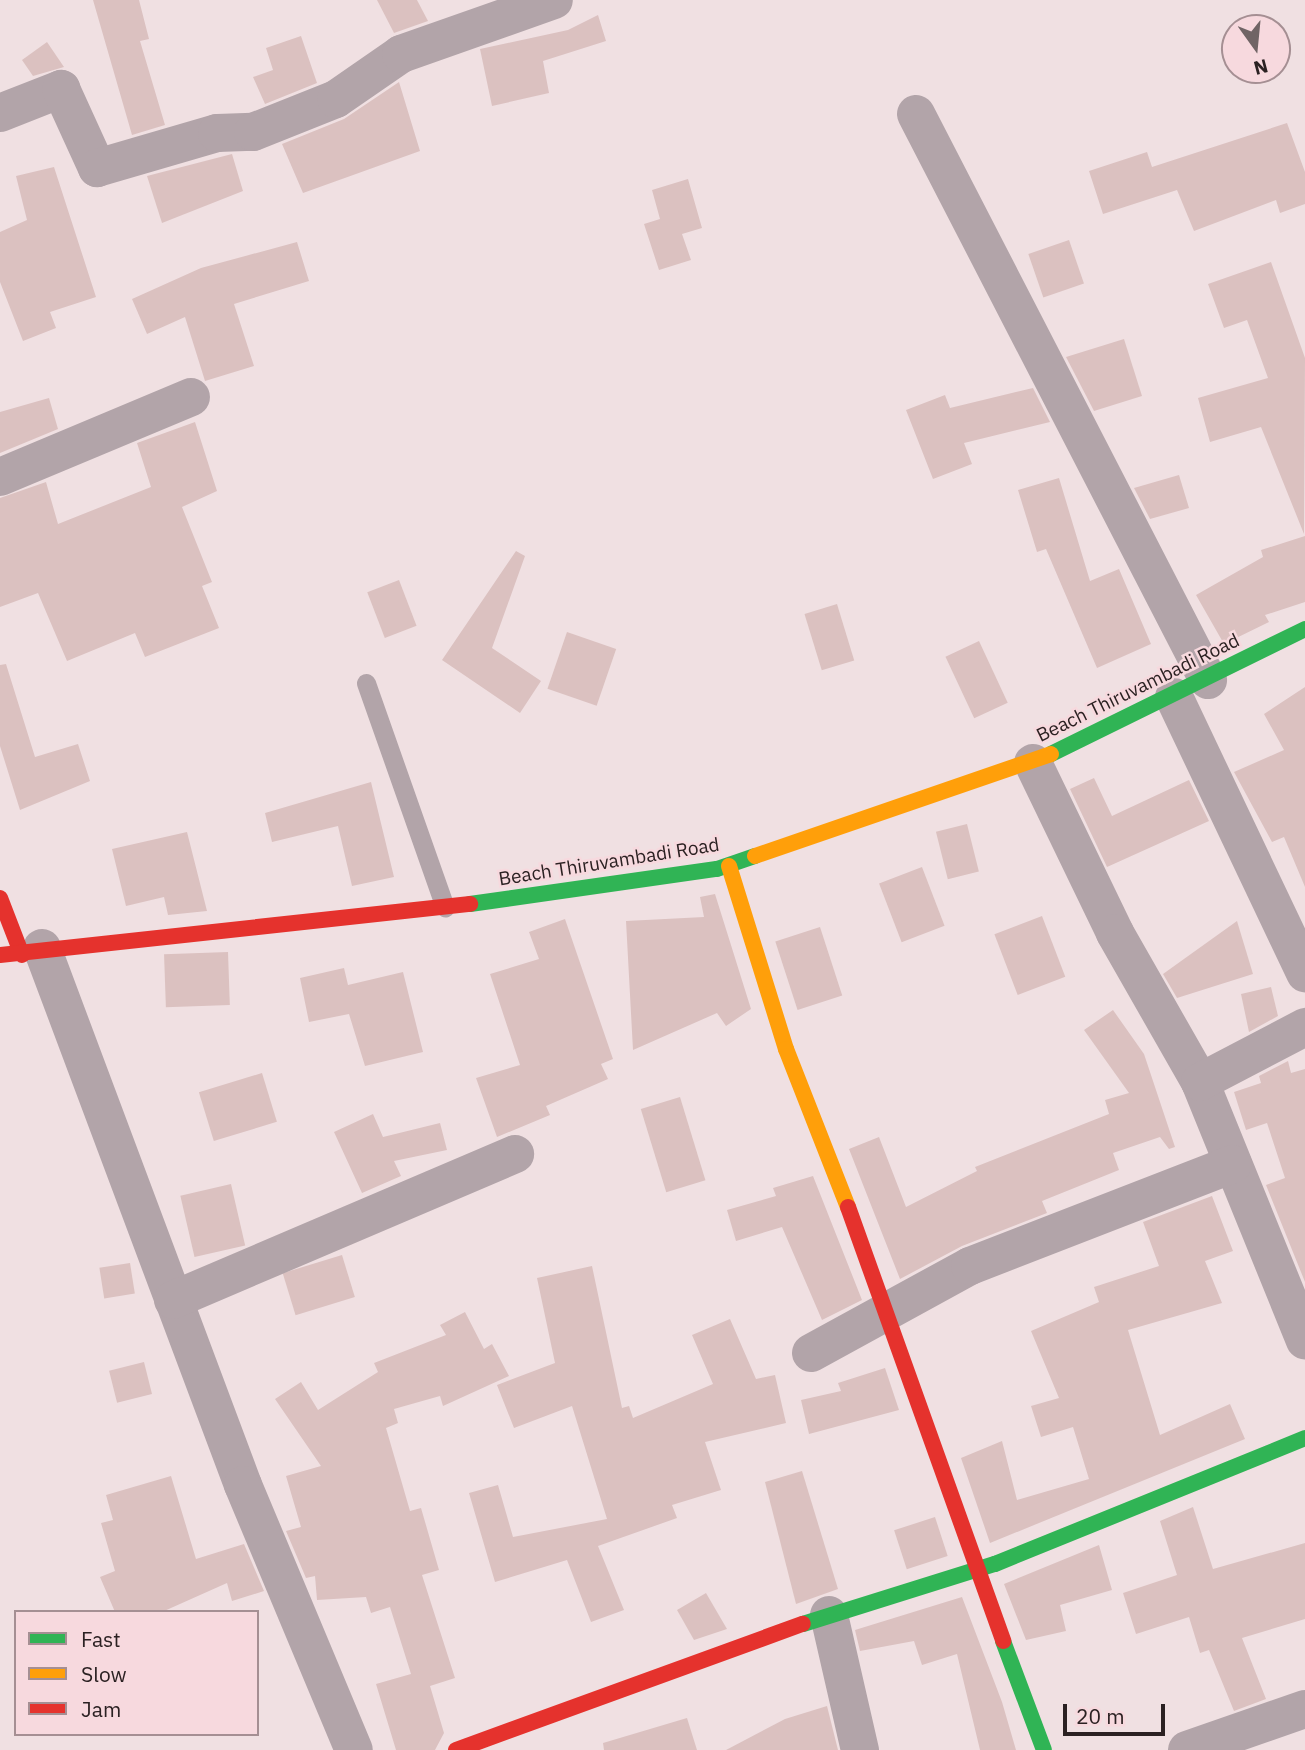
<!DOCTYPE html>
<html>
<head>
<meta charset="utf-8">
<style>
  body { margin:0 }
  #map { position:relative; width:1305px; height:1750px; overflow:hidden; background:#f0e0e2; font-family:"IBM Plex Sans",sans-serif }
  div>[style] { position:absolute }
  .building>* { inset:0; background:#dbc1c0; transform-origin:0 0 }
  .lane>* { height:19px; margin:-9.5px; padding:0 9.5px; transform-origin:9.5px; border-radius:9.5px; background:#b2a4a9 }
  .street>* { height:38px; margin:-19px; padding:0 19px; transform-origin:19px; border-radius:19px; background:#b2a4a9 }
  .fast>* { height:16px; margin:-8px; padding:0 8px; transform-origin:8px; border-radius:8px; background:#30b455 }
  .slow>* { height:16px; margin:-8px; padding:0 8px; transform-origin:8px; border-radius:8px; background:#ff9f0a }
  .jam>* { height:16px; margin:-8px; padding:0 8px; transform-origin:8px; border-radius:8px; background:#e5322d }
  span { translate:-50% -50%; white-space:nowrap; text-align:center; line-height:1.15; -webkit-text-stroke:5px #f7d9de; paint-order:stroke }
  .street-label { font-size:19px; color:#2b2122 }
  .legend { position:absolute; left:14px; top:1610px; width:245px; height:126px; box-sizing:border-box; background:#f7d9de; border:2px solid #a58f93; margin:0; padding:9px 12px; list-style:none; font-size:21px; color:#2b2122 }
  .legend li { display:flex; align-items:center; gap:14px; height:35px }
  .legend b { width:35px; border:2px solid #a58f93 }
  .north { position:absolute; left:1221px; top:14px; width:70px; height:70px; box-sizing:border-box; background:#f7d9de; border:2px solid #a58f93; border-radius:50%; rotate:165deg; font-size:19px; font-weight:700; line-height:28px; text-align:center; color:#2b2122 }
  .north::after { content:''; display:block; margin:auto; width:24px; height:32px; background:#706465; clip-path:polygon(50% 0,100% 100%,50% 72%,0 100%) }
  .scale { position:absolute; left:1063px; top:1704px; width:102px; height:32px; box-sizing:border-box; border:4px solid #2b2122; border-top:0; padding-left:9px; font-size:21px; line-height:24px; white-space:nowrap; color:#2b2122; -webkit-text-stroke:5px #f7d9de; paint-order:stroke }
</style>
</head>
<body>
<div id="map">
  <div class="building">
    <div style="clip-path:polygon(93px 0,139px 0,149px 39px,140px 41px,165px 125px,132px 135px)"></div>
    <div style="clip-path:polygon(377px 0,417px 0,428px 21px,394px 33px)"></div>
    <div style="clip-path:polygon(598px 15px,606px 41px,543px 61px,549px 93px,492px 106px,480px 49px,568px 30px)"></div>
    <div style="clip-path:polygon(301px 36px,317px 83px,265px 104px,253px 77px,273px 70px,266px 48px)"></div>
    <div style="clip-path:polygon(47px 42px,64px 67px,33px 76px,22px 60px)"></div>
    <div style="clip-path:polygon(399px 82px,420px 151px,303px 193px,282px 144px,344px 119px)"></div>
    <div style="clip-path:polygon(1287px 123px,1305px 172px,1305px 204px,1280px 213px,1276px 200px,1194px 231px,1177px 190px,1103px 214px,1089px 171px,1147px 152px,1152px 167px)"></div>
    <div style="clip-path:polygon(232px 154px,243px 191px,162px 223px,147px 176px)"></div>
    <div style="clip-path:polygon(54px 167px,96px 297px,50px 312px,56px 328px,23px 341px,0 282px,0 232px,27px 220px,16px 176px)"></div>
    <div style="clip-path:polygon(688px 179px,702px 228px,682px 234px,691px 260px,659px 270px,644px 224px,660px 219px,652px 190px)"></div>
    <div style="left:1069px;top:240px;width:46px;height:43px;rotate:71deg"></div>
    <div style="clip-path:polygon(297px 242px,309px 281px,234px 304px,254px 366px,205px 381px,185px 317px,147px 334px,132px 299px,201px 268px)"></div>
    <div style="clip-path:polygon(1271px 262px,1305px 358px,1304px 534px,1261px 427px,1210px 442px,1198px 398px,1268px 378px,1247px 320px,1224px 328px,1208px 284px)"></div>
    <div style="clip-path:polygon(1124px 339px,1142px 396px,1094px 411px,1066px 357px)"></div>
    <div style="clip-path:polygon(1033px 388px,1050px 422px,964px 443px,972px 464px,933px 479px,906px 410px,945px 395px,950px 408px)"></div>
    <div style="clip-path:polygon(49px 398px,58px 429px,0 453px,0 412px)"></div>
    <div style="clip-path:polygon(195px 422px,217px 491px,182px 507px,212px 582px,202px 586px,219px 628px,145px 657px,135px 633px,67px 661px,38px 593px,0 607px,0 498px,46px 482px,58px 524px,151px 487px,137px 443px)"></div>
    <div style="clip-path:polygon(1179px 475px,1189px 508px,1150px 519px,1134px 488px)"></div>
    <div style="clip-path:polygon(1059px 478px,1090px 581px,1119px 569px,1151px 644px,1097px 668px,1046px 549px,1037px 552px,1018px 490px)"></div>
    <div style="clip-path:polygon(1305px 536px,1305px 602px,1265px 615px,1269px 622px,1224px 644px,1196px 595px,1263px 557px,1261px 550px)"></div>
    <div style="clip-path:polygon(516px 551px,525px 556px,492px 648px,541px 681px,520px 713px,442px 660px)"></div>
    <div style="left:399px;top:580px;width:49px;height:34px;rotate:69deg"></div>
    <div style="left:837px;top:604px;width:59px;height:34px;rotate:73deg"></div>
    <div style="left:567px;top:632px;width:52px;height:60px;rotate:19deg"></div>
    <div style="left:979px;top:641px;width:68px;height:37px;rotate:65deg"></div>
    <div style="clip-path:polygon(6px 664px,35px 757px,78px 744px,90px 781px,20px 810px,0 746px,0 665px)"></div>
    <div style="clip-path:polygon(1305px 687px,1305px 887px,1284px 837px,1272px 842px,1234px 772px,1284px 750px,1264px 714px)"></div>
    <div style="clip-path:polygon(1094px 778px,1112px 816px,1189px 780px,1209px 821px,1107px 867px,1070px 789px)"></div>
    <div style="clip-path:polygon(371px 782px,394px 877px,352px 886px,338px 826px,272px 842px,265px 813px)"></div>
    <div style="left:967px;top:824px;width:49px;height:32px;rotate:76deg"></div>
    <div style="clip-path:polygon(187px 832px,207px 911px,168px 915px,164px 897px,126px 906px,112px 849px)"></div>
    <div style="left:922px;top:867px;width:63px;height:46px;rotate:69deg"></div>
    <div style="clip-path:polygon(715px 894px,751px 1009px,726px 1026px,717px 1013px,633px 1050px,626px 921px,704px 917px,700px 897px)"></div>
    <div style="left:1042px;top:916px;width:65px;height:51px;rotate:69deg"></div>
    <div style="clip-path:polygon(565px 919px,613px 1059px,601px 1064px,608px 1079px,546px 1106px,550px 1115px,497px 1137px,476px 1078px,520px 1065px,490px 974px,539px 959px,529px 932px)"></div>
    <div style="clip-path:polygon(1237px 921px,1253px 974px,1177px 998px,1163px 974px)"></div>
    <div style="left:820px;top:927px;width:72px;height:47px;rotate:72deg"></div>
    <div style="left:228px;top:952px;width:53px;height:64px;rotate:88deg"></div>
    <div style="clip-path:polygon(344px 968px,348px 985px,403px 972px,423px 1052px,365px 1066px,349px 1014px,309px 1022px,300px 978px)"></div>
    <div style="clip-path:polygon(1271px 987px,1278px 1016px,1249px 1032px,1241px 994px)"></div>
    <div style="clip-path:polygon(1113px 1010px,1144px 1054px,1175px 1147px,1169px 1149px,1160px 1137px,1113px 1153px,1119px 1170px,1042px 1201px,1047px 1213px,962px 1246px,900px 1279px,849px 1149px,879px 1137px,906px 1207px,977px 1171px,975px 1167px,1109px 1114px,1105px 1100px,1129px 1093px,1084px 1030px)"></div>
    <div style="clip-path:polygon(1288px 1061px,1291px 1073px,1305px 1069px,1305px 1282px,1266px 1185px,1285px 1178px,1267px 1123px,1246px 1130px,1234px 1092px,1261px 1083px,1259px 1076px)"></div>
    <div style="left:262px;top:1073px;width:51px;height:66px;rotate:73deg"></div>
    <div style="left:680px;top:1097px;width:87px;height:41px;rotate:73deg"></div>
    <div style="clip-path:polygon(373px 1114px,383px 1137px,440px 1123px,447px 1150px,394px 1161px,401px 1176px,362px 1193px,334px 1132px)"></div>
    <div style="clip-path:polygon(813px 1176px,862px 1300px,822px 1320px,782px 1227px,736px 1241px,727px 1210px,776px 1196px,773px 1188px)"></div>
    <div style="left:231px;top:1184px;width:63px;height:52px;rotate:77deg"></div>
    <div style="clip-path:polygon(1212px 1196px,1233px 1251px,1205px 1261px,1222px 1303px,1128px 1330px,1160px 1435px,1230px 1404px,1245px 1439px,990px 1543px,961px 1458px,1002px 1441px,1017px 1500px,1089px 1479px,1073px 1427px,1041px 1437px,1031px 1406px,1059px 1398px,1031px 1331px,1099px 1302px,1094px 1287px,1159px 1266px,1143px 1222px)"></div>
    <div style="left:342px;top:1255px;width:44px;height:62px;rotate:73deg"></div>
    <div style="left:130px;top:1263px;width:31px;height:31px;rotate:81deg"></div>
    <div style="clip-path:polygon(592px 1266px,622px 1408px,629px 1406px,633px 1418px,713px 1384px,692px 1335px,730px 1319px,756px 1379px,775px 1375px,786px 1423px,705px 1442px,721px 1490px,672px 1505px,677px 1518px,598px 1546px,624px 1610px,591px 1622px,567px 1560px,495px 1582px,469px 1493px,498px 1485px,513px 1537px,607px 1519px,572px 1406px,514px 1428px,497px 1385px,555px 1363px,537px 1278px)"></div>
    <div style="clip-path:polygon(465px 1312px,484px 1349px,492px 1344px,509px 1376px,443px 1406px,440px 1396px,394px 1409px,398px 1423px,386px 1428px,410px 1511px,421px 1508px,439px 1570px,422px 1575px,455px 1678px,430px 1686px,444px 1733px,435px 1750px,396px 1750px,376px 1684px,411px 1674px,390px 1607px,371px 1613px,366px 1597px,317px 1600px,315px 1576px,306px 1578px,286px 1531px,301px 1527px,286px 1476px,321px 1466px,275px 1399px,301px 1382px,318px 1410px,378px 1372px,374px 1363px,446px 1335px,440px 1325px)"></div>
    <div style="left:144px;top:1362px;width:33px;height:36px;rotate:76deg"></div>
    <div style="clip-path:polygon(885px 1368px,899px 1410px,809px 1434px,801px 1400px,841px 1391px,838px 1383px)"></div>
    <div style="clip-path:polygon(802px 1471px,838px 1589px,796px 1604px,765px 1482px)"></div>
    <div style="clip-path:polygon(171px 1476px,196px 1559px,244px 1544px,264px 1591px,232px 1601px,227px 1583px,162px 1612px,115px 1612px,100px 1577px,115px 1571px,101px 1523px,113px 1520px,106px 1495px)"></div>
    <div style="clip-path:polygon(1193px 1507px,1213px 1569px,1305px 1543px,1305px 1619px,1242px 1638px,1266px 1699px,1234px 1711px,1209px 1650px,1200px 1653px,1189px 1617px,1136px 1634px,1123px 1593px,1177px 1575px,1160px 1521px)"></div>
    <div style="left:935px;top:1517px;width:41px;height:43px;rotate:72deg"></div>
    <div style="clip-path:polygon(1099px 1545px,1112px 1590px,1060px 1605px,1066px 1631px,1026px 1640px,1004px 1584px)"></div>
    <div style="clip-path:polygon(706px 1593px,727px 1629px,694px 1640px,677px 1610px)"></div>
    <div style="clip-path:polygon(962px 1597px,1002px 1702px,1016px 1750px,980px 1750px,957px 1654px,922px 1665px,914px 1641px,860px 1651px,855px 1630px)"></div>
    <div style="clip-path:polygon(827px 1706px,838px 1750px,726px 1750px,785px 1719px)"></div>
    <div style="clip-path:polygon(687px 1718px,697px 1750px,604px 1750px,603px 1743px)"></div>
  </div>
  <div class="lane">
    <div style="left:366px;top:683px;width:238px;rotate:70.6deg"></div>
  </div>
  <div class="street">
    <div style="left:0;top:113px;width:66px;rotate:-21.5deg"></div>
    <div style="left:61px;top:89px;width:87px;rotate:65.5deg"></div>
    <div style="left:97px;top:168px;width:125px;rotate:-16.3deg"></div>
    <div style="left:217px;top:133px;width:36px;rotate:-2deg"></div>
    <div style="left:253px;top:132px;width:89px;rotate:-21.7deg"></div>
    <div style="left:336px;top:99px;width:79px;rotate:-34.7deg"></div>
    <div style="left:401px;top:54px;width:162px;rotate:-19.4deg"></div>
    <div style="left:916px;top:114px;width:637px;rotate:62.71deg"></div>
    <div style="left:0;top:477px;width:207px;rotate:-22.7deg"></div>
    <div style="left:1174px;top:697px;width:306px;rotate:64.6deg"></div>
    <div style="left:1033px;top:763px;width:189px;rotate:64.2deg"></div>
    <div style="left:1115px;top:933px;width:172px;rotate:60.3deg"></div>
    <div style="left:1200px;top:1082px;width:279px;rotate:67.9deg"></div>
    <div style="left:42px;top:948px;width:573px;rotate:69.48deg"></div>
    <div style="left:243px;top:1485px;width:287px;rotate:67.3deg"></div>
    <div style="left:1200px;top:1082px;width:119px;rotate:-27.6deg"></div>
    <div style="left:173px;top:1300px;width:372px;rotate:-23.1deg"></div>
    <div style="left:811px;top:1353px;width:181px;rotate:-28.7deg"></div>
    <div style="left:970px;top:1266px;width:282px;rotate:-21.2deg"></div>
    <div style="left:829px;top:1615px;width:139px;rotate:77.1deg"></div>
    <div style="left:1187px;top:1750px;width:125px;rotate:-19.2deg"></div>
  </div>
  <div class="fast">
    <div style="left:1051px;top:754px;width:283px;rotate:-26.2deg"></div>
    <div style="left:470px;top:904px;width:249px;rotate:-8.1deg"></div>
    <div style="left:717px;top:869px;width:40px;rotate:-18.9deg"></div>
    <div style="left:803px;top:1624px;width:201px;rotate:-17.4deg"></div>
    <div style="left:995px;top:1564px;width:335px;rotate:-22.1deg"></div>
    <div style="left:1003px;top:1641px;width:116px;rotate:69.4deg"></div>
  </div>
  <div class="slow">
    <div style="left:755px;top:856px;width:313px;rotate:-19deg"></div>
    <div style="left:729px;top:866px;width:192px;rotate:72.7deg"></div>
    <div style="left:786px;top:1049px;width:170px;rotate:68.6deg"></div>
  </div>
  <div class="jam">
    <div style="left:0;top:898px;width:61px;rotate:68.9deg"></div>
    <div style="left:0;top:955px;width:473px;rotate:-6.2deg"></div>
    <div style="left:848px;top:1207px;width:461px;rotate:70.3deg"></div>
    <div style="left:456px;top:1750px;width:369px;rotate:-20deg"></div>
  </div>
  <div class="street-label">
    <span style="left:1138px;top:688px;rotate:-26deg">Beach Thiruvambadi Road</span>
    <span style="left:609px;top:862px;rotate:-9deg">Beach Thiruvambadi Road</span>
  </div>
  <ul class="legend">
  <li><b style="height:9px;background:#30b455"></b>Fast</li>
  <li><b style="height:9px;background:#ff9f0a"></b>Slow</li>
  <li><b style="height:9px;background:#e5322d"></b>Jam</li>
  </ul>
  <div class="north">N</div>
  <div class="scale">20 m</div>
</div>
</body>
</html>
